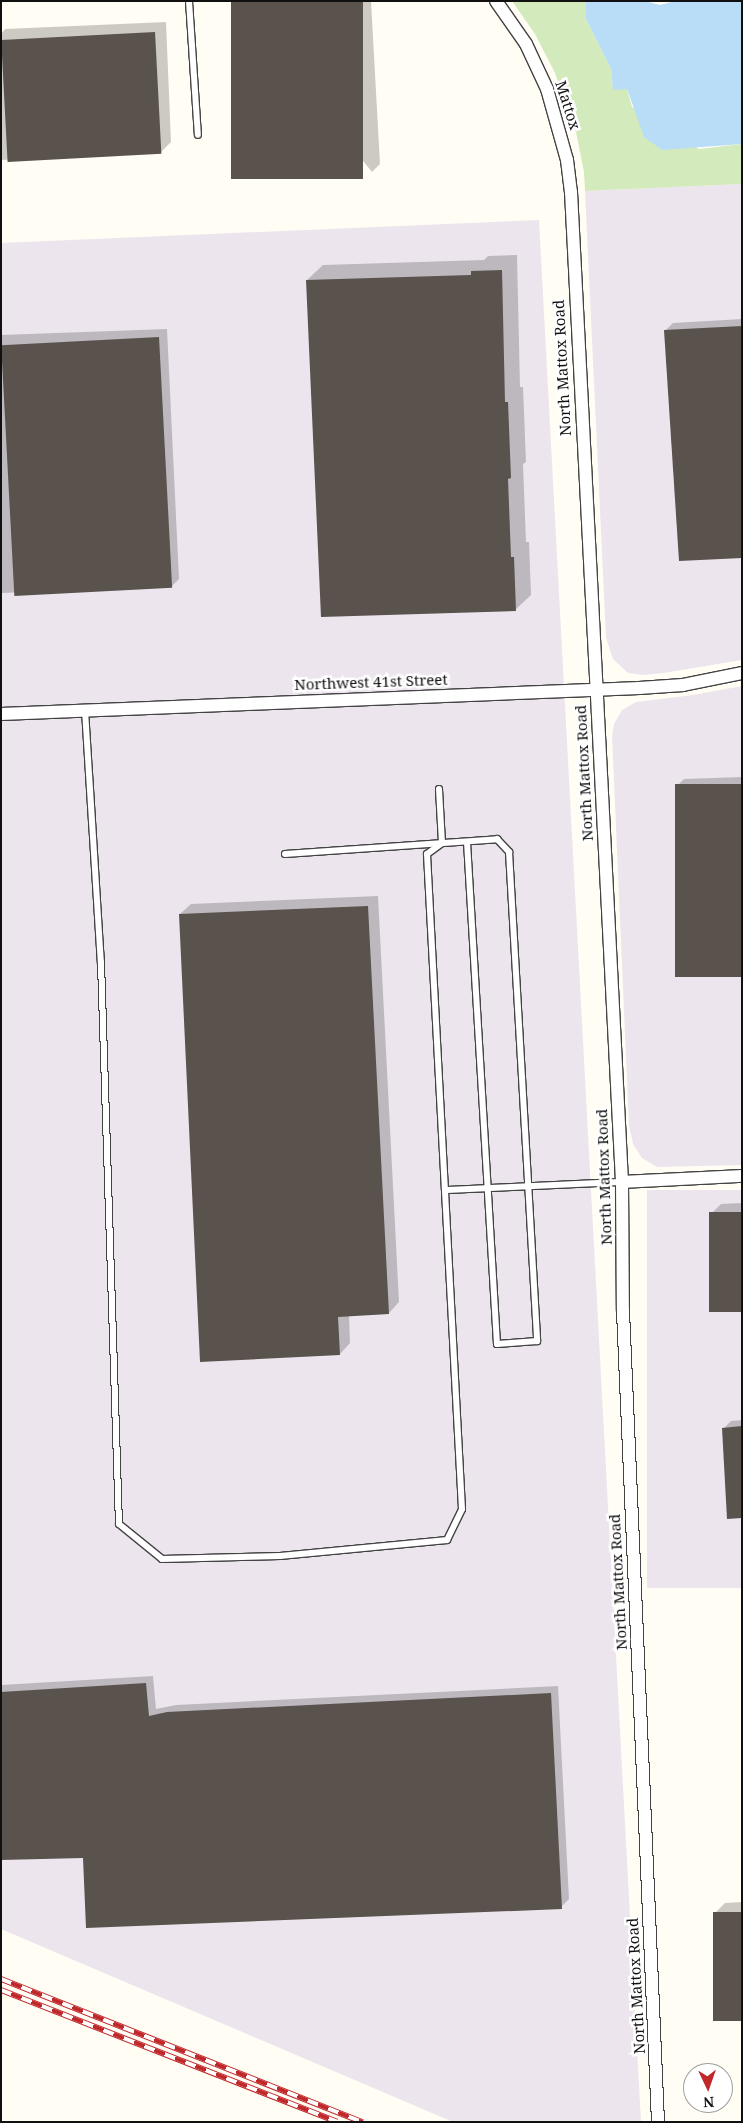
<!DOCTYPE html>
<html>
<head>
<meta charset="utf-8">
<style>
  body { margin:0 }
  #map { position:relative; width:743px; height:2123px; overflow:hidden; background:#fffdf4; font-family:"Noto Serif",serif }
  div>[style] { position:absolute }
  .industrial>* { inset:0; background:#ede5ee; transform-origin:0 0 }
  .green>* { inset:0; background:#d3eabd }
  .water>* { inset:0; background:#b9ddf6 }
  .shadow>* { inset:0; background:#0003 }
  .building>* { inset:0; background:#59524d; transform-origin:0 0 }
  .roads { filter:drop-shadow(1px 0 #434343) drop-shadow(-1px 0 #434343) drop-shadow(0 1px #434343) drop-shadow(0 -1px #434343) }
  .lane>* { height:6px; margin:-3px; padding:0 3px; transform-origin:3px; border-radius:3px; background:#fff }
  .street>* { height:12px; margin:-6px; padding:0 6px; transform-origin:6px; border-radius:6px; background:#fff }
  .rail>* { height:5.5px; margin-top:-2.75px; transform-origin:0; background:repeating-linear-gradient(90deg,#fff 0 11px,#c0292c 0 22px); box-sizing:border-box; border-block:1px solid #c0292c }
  span { translate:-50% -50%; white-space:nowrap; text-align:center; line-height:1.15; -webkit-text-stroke:5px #fff; paint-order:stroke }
  .street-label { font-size:15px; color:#101010 }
  .frame { position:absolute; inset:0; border:2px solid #101010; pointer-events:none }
  .north { position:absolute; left:683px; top:2063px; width:50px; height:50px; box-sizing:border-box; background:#fff; border:1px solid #9f9f9f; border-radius:50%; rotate:177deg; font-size:14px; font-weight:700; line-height:20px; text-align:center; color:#101010 }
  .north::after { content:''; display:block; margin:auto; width:18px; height:22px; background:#c0292c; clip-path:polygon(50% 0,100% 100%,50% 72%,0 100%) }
</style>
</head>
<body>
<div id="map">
  <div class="industrial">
    <div style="clip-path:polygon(742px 184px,742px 660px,664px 673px,643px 675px,628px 673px,613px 659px,606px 638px,585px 191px)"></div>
    <div style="clip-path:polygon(539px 220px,641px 2122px,453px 2122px,1px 1929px,1px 243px)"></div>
    <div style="clip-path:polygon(742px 686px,742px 1165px,657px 1167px,642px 1158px,633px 1144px,629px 1125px,612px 736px,614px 724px,622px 710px,636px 702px,693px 695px)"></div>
    <div style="left:742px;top:1190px;width:398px;height:95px;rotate:90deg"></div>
  </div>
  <div class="green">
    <div style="clip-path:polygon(512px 1px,586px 1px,586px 19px,611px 69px,613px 89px,627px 89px,632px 107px,699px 149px,742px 144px,742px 184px,585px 191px,584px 172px,576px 132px,555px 73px,535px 34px)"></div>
  </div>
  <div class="water">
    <div style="clip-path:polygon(586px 1px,645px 1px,660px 5px,675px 1px,742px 1px,742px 144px,662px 150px,644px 137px,627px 89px,613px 90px,611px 69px,586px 19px)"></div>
  </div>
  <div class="shadow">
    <div style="clip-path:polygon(233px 1px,371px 1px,380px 164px,372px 172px)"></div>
    <div style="clip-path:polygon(166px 22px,171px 142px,160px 153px,1px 160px,1px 34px,5px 29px)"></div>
    <div style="clip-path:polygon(517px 255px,520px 387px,523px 387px,526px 462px,523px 464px,526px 542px,529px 542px,531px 595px,515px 610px,307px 280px,323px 265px,484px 260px,488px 256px)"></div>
    <div style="clip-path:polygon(742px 319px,742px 556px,665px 331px,673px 323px)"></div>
    <div style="clip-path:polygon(167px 329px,179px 579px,171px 587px,1px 593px,1px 335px)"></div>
    <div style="clip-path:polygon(742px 777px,742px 976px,676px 787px,684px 779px)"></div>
    <div style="clip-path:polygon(378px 896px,399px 1302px,389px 1313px,349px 1315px,350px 1343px,340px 1354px,180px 914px,191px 904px)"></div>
    <div style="clip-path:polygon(742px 1203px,742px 1311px,710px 1215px,721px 1204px)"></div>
    <div style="clip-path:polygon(742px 1420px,742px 1517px,723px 1429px,731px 1421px)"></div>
    <div style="clip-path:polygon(153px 1676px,156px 1709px,176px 1705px,558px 1686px,569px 1899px,561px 1907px,84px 1856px,1px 1859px,1px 1685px)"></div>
    <div style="clip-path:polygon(742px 1902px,742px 2020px,714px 1914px,725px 1903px)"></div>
  </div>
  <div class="building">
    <div style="left:231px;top:1px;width:132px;height:178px"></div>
    <div style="left:155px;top:32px;width:122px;height:154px;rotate:87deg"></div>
    <div style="clip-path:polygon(502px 270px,505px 402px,508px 402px,511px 478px,508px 479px,511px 557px,514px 557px,516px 611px,321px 617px,306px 280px,471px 275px,471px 271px)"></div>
    <div style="clip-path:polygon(742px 326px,742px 558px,679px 561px,664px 330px)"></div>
    <div style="left:159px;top:337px;width:251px;height:158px;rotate:87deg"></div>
    <div style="left:742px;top:784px;width:193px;height:67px;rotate:90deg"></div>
    <div style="clip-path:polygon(368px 906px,389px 1314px,338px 1317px,340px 1355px,200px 1362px,179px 914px)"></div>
    <div style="left:742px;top:1212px;width:100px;height:33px;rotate:90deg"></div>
    <div style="clip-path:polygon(742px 1426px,742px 1518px,727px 1519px,722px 1428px)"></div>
    <div style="clip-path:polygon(146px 1683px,149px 1716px,167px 1712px,551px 1693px,562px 1909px,86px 1928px,83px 1858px,1px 1860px,1px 1692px)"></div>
    <div style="left:742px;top:1912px;width:109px;height:29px;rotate:90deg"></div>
  </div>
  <div class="roads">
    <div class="lane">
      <div style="left:189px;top:1px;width:134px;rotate:86.2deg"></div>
      <div style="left:85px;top:710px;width:253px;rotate:86.4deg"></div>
      <div style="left:101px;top:962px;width:562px;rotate:88.17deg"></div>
      <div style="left:119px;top:1524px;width:55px;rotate:39.1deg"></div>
      <div style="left:162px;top:1559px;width:118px;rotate:-1.5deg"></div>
      <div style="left:280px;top:1556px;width:168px;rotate:-5.5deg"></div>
      <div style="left:447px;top:1540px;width:34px;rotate:-64deg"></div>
      <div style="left:462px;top:1509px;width:656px;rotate:-93.06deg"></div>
      <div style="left:427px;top:854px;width:19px;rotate:-36deg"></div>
      <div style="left:442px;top:843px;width:54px;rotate:-93.2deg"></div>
      <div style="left:285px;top:854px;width:213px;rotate:-4deg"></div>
      <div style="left:497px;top:839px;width:18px;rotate:47deg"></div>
      <div style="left:509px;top:852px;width:490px;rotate:86.7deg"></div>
      <div style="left:537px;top:1341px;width:40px;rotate:175.7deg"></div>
      <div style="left:497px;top:1344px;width:503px;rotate:-93.42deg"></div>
      <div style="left:445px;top:1190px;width:177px;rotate:-2.6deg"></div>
    </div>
    <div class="street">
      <div style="left:496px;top:1px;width:52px;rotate:55.1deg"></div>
      <div style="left:526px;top:44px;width:50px;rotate:65deg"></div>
      <div style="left:547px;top:89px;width:74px;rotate:74.3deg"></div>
      <div style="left:567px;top:160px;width:32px;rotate:83deg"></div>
      <div style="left:571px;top:192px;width:991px;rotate:87.05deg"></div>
      <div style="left:622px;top:1182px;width:129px;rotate:89.6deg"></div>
      <div style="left:623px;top:1311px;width:812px;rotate:87.53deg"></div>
      <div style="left:1px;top:714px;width:639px;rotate:-2.33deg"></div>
      <div style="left:639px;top:688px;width:44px;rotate:-3.9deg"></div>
      <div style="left:683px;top:685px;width:60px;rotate:-11.5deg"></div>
      <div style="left:622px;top:1182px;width:120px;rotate:-2.9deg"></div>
    </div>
  </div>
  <div class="rail">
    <div style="left:1px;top:1979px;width:389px;rotate:21.6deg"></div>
    <div style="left:1px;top:1990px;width:361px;rotate:21.4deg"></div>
  </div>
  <div class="street-label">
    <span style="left:568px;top:105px;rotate:72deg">Mattox</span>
    <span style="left:562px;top:368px;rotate:-93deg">North Mattox Road</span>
    <span style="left:371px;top:682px;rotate:-2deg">Northwest 41st Street</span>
    <span style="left:584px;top:773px;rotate:-93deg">North Mattox Road</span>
    <span style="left:604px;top:1177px;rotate:-92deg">North Mattox Road</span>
    <span style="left:618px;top:1582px;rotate:-93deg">North Mattox Road</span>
    <span style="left:636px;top:1986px;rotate:-93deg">North Mattox Road</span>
  </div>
  <div class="frame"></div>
  <div class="north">N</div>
</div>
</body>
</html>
